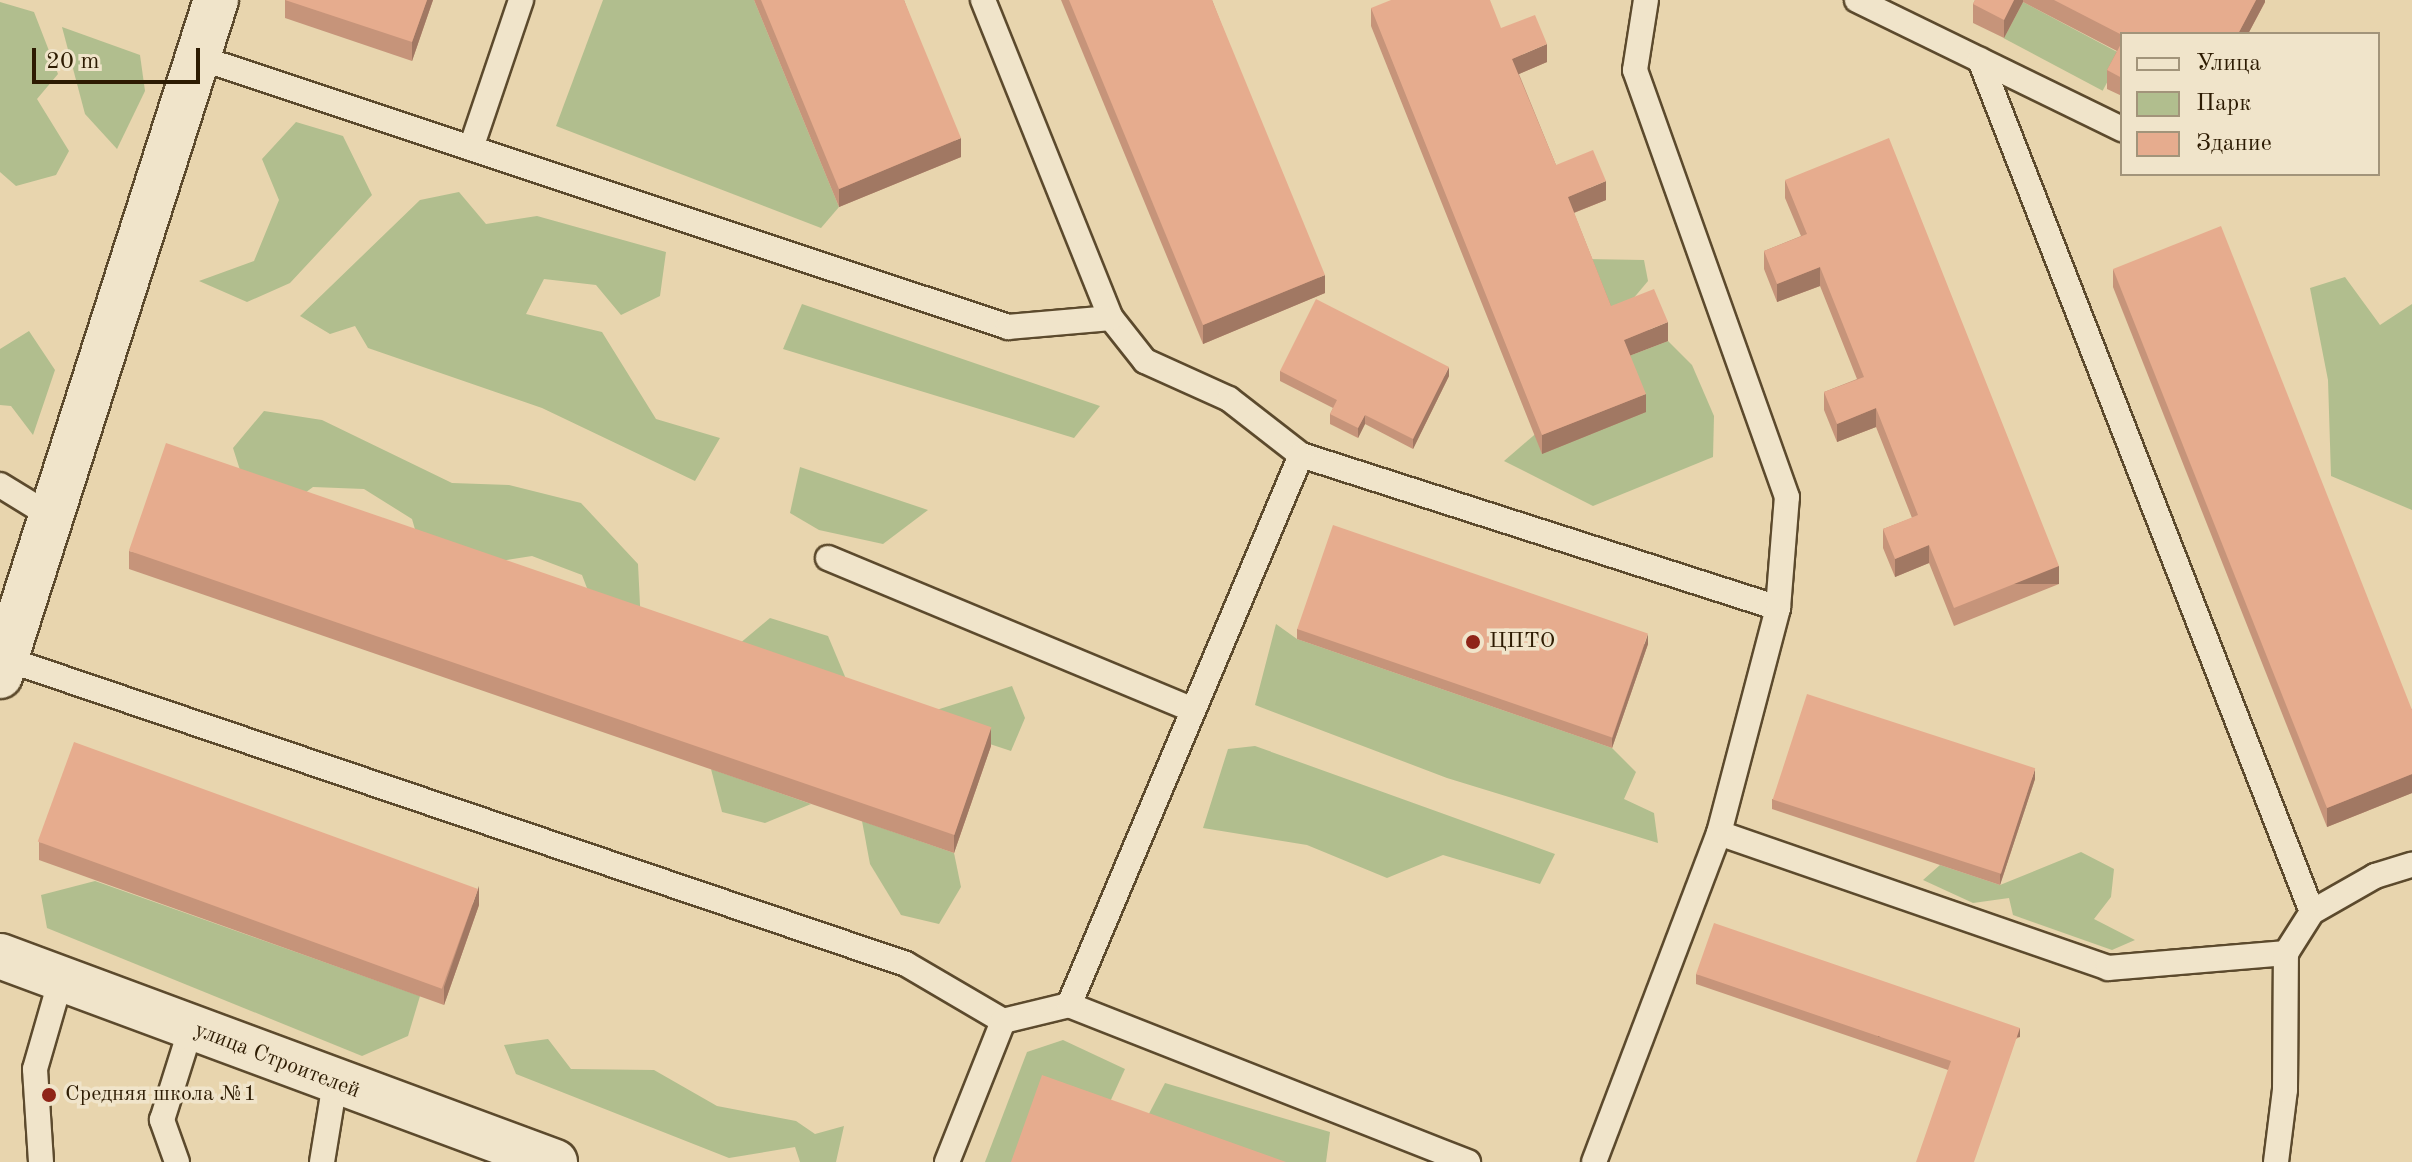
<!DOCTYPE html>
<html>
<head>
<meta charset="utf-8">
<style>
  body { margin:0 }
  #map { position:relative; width:2412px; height:1162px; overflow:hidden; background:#e8d5ae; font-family:"Old Standard TT",serif }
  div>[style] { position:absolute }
  .green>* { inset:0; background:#b1be8e; transform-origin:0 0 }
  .roads { filter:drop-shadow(2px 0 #5c4a2d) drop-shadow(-2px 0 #5c4a2d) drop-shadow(0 2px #5c4a2d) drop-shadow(0 -2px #5c4a2d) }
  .lane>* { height:24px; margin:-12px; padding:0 12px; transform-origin:12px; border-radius:12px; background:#f0e4ca }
  .street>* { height:44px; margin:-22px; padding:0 22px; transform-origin:22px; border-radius:22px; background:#f0e4ca }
  .wall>* { inset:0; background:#c6947a }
  .shaded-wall>* { inset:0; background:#a17863; transform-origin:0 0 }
  .building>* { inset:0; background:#e6ac8e; transform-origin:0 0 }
  .dots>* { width:22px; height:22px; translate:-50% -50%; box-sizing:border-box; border:4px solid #f0e4ca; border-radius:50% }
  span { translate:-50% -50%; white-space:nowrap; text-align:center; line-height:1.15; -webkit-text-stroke:7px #f0e4ca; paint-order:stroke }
  .poi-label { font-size:22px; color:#2d1b02 }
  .left { translate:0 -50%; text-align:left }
  .street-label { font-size:22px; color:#2d1b02 }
  .legend { position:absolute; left:2120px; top:32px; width:260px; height:144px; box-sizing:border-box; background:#f0e4ca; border:2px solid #a2947a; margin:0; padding:10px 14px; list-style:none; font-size:24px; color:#2d1b02 }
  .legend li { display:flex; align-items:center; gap:16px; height:40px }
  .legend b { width:40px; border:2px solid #a2947a }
  .scale { position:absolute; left:32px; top:48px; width:168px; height:36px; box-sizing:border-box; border:4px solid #2d1b02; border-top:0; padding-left:10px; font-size:24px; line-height:28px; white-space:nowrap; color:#2d1b02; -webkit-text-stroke:6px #f0e4ca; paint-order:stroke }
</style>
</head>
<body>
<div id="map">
  <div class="green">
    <div style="clip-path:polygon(603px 0,754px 0,839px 207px,821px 228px,556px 126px)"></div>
    <div style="clip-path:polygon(0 2px,34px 12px,58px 74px,37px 99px,69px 151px,56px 175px,16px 186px,0 172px)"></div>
    <div style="left:2023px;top:2px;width:112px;height:41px;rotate:28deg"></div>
    <div style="clip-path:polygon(62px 27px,140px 55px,145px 91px,117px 149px,85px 114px)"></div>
    <div style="clip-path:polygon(296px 122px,343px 136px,372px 195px,290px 283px,247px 302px,199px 281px,254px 261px,279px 200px,262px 159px)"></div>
    <div style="clip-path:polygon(459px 192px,486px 224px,537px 216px,666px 252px,660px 296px,621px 315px,596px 285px,544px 279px,526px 314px,602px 332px,656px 419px,720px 438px,695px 481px,542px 408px,368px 348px,355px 326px,330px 334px,300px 316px,420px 200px)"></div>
    <div style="clip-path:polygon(1585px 259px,1644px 260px,1648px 281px,1611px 325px)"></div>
    <div style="clip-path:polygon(2345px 277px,2380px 325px,2412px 304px,2412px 510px,2331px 476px,2328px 380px,2310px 288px)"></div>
    <div style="clip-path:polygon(802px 304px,1100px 406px,1074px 438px,783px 349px)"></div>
    <div style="clip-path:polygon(29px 331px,55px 370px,33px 435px,11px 406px,0 405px,0 349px)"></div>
    <div style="clip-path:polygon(1668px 341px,1692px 365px,1714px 416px,1713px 457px,1593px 506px,1504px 461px,1624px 358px)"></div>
    <div style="clip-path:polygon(264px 411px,322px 420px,452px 483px,509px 485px,581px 503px,638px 564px,641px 625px,595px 609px,582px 575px,532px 556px,467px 566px,421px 550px,412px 519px,364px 489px,313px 487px,290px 504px,246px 489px,233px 448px)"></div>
    <div style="clip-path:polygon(800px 467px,928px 510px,883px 544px,819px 530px,790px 513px)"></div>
    <div style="clip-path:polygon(770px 618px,828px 636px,854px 698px,726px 655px)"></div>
    <div style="clip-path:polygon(1276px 624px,1297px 639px,1612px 748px,1636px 772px,1624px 799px,1654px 813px,1658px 843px,1447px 778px,1255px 705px)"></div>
    <div style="clip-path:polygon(1012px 686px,1025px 718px,1011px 751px,911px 718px)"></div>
    <div style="clip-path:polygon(1255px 746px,1555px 854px,1540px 884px,1443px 855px,1387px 878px,1307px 845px,1203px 828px,1228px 749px)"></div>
    <div style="clip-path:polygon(711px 769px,811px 804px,765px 823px,722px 812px)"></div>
    <div style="clip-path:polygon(862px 821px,954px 853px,961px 887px,939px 924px,901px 915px,870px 864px)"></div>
    <div style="clip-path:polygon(2081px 852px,2114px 869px,2111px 897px,2094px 919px,2135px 940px,2112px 950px,2013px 915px,2009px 898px,1973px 903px,1923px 880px,1940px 865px,2000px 885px)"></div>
    <div style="clip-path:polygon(95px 881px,420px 996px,408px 1036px,362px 1056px,47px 928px,41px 895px)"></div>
    <div style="clip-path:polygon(548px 1039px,571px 1069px,654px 1070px,717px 1106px,796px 1121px,815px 1134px,844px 1126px,836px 1162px,800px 1162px,795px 1147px,729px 1158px,516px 1074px,504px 1045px)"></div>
    <div style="clip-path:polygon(1063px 1040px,1125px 1069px,1104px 1115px,1018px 1162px,985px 1162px,1027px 1052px)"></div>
    <div style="clip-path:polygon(1165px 1083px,1330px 1132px,1326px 1162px,1235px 1162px,1141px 1129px)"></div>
  </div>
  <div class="roads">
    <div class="lane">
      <div style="left:983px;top:0;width:343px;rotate:68.1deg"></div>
      <div style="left:1111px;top:318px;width:55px;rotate:51.7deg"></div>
      <div style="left:1145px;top:361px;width:92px;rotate:24.3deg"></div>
      <div style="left:1229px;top:399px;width:91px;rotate:37.9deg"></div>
      <div style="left:1301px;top:455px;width:501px;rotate:17.78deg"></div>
      <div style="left:1857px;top:0;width:295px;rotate:26deg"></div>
      <div style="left:197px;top:57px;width:855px;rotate:18.41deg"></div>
      <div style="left:1008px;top:327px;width:103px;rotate:-5deg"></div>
      <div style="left:1980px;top:60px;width:914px;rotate:68.71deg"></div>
      <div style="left:471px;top:148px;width:156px;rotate:-71.3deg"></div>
      <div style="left:0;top:485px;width:57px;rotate:31.5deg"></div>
      <div style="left:828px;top:558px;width:393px;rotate:22.6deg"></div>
      <div style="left:6px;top:659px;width:950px;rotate:18.72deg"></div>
      <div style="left:906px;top:964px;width:113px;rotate:30.4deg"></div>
      <div style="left:1003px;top:1021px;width:68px;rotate:-13.6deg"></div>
      <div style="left:1069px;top:1005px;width:429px;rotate:21.5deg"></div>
      <div style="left:1719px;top:833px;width:412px;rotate:19.1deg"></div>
      <div style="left:2108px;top:968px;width:179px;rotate:-4.8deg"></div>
      <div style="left:1069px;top:1005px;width:597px;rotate:-67.13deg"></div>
      <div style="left:41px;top:1162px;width:93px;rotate:-93.7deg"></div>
      <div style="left:35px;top:1069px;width:94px;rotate:-73.9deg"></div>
      <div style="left:177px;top:1162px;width:45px;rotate:-109.7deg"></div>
      <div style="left:162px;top:1120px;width:96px;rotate:-72.5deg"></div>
      <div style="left:322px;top:1162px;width:80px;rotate:-80.7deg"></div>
      <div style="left:947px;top:1162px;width:152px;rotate:-68.3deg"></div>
      <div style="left:1594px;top:1162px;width:352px;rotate:-69.2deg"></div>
      <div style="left:1719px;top:833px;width:233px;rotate:-75.3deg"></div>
      <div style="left:1778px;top:608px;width:111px;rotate:-85.4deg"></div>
      <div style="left:1787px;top:497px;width:453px;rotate:-109.6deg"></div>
      <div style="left:1635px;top:70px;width:71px;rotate:-81.1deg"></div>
      <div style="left:2276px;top:1162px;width:73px;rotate:-82.9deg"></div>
      <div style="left:2285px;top:1090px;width:137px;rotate:-89.6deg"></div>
      <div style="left:2286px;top:953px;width:49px;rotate:-57.6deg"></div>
      <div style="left:2312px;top:912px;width:73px;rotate:-29.7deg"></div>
      <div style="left:2375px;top:876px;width:39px;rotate:-17deg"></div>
    </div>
    <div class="street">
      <div style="left:0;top:676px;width:710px;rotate:-72.28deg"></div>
      <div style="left:0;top:956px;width:592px;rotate:20.36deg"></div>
    </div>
  </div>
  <div class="wall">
    <div style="clip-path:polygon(285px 0,433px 0,412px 61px,285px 18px)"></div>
    <div style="clip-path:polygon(754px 0,904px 0,961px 157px,839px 207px)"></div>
    <div style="clip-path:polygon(1061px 0,1212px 0,1325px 293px,1203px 344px)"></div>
    <div style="clip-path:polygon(1975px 0,2265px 0,2265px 2px,2248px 34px,2122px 34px,2122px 96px,2107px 89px,2107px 70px,2117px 51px,2023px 2px,2004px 38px,1973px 23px,1973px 4px)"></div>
    <div style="clip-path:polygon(1371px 8px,1547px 62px,1519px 74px,1556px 165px,1606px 200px,1574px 213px,1611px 306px,1668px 341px,1630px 355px,1646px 412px,1542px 454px,1371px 26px)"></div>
    <div style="clip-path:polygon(1785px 180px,2059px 584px,1954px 626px,1929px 563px,1895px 577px,1883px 548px,1883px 529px,1912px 518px,1876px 427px,1837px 442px,1824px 410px,1824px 392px,1857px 379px,1820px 286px,1777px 302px,1764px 269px,1764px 251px,1801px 236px,1785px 198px)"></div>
    <div style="clip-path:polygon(2113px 269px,2412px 710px,2412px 793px,2327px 827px,2113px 287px)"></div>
    <div style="clip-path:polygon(1280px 371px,1449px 376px,1413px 449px,1365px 424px,1358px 438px,1330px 424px,1330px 414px,1333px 408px,1280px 381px)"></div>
    <div style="clip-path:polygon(129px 551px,991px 746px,954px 853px,129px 569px)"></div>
    <div style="clip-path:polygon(1297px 629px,1648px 644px,1612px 748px,1297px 639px)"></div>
    <div style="clip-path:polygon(2035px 779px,2000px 885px,1772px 809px,1772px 799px)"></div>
    <div style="clip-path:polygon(39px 842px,479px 905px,444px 1005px,39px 860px)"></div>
    <div style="clip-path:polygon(1696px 974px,2020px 1037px,1948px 1070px,1696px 984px)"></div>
  </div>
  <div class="shaded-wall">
    <div style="clip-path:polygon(427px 0,433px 0,412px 61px,412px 42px)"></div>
    <div style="clip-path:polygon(2014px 0,2023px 0,2023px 2px,2004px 38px,2004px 20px)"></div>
    <div style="clip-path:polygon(2256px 0,2265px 0,2265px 2px,2248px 34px,2238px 34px)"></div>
    <div style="clip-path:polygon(1547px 44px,1547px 62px,1512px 77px,1512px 59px)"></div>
    <div style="clip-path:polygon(961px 138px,961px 157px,839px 207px,839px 189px)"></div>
    <div style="clip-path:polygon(1606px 181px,1606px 200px,1568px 215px,1568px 197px)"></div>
    <div style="clip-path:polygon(1820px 267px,1820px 286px,1777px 302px,1777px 284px)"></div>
    <div style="clip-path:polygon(1325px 275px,1325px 293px,1203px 344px,1203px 325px)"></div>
    <div style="clip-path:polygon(1668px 322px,1668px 341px,1624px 358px,1624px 340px)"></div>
    <div style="clip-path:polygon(1449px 367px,1449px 376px,1413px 449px,1413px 439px)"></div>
    <div style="clip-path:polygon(1646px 394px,1646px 412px,1542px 454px,1542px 435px)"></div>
    <div style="clip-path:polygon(1876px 408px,1876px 427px,1837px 442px,1837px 424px)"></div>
    <div style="clip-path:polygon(1365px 415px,1365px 424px,1358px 438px,1358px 428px)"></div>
    <div style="clip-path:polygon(1929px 545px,1929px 563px,1895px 577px,1895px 559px)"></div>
    <div style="left:2059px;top:566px;width:18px;height:113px;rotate:90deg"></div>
    <div style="clip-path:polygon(1648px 634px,1648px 644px,1612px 748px,1612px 739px)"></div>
    <div style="clip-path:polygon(991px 727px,991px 746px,954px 853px,954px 835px)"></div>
    <div style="clip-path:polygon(2035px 769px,2035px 779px,2000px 885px,2000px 875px)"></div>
    <div style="clip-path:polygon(2412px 774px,2412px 793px,2327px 827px,2327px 808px)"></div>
    <div style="clip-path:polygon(479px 886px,479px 905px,444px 1005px,444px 987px)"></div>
    <div style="left:2020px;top:1028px;width:9px;height:142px;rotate:90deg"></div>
  </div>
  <div class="building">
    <div style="clip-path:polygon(285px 0,427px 0,412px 42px)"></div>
    <div style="clip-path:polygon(761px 0,904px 0,961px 138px,839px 189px)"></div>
    <div style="clip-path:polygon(1069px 0,1212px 0,1325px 275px,1203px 325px)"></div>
    <div style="clip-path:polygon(1391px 0,1490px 0,1501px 28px,1535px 15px,1547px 44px,1512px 59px,1556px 165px,1593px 150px,1606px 181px,1568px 197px,1611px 306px,1654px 289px,1668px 322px,1624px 340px,1646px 394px,1542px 435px,1371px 8px)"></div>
    <div style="clip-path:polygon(1975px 0,2014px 0,2004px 20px,1973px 4px)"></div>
    <div style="clip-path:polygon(2054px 0,2256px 0,2238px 34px,2122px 34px,2122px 35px)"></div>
    <div style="clip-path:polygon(2122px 42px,2122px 78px,2107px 70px)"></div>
    <div style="clip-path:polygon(1889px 138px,2059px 566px,1954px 608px,1929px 545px,1895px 559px,1883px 529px,1918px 515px,1876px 408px,1837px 424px,1824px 392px,1864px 377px,1820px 267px,1777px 284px,1764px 251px,1807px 234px,1785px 180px)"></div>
    <div style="clip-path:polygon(2221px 226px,2412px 710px,2412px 774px,2327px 808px,2113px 269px)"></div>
    <div style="clip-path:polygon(1316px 299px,1449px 367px,1413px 439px,1365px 415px,1358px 428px,1330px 414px,1337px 400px,1280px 371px)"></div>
    <div style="left:166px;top:443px;width:873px;height:114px;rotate:19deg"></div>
    <div style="left:1333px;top:525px;width:333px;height:110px;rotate:19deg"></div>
    <div style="left:1807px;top:694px;width:240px;height:111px;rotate:18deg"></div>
    <div style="left:74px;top:742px;width:430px;height:106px;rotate:20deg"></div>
    <div style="clip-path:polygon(1714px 923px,2020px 1028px,1974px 1162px,1916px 1162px,1951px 1061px,1696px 974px)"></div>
    <div style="clip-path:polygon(1042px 1075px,1286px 1162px,1011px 1162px)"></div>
  </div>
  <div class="dots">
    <div style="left:1473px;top:642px;background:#8f2418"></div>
    <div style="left:49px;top:1095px;background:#8f2418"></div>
  </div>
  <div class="poi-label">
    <span class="left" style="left:1489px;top:642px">ЦПТО</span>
    <span class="left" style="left:65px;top:1095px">Средняя школа №1</span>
  </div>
  <div class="street-label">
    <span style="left:277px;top:1061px;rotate:21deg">улица Строителей</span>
  </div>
  <ul class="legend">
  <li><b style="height:10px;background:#f0e4ca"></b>Улица</li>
  <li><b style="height:22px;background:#b1be8e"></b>Парк</li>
  <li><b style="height:22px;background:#e6ac8e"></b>Здание</li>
  </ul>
  <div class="scale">20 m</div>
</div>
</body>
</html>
